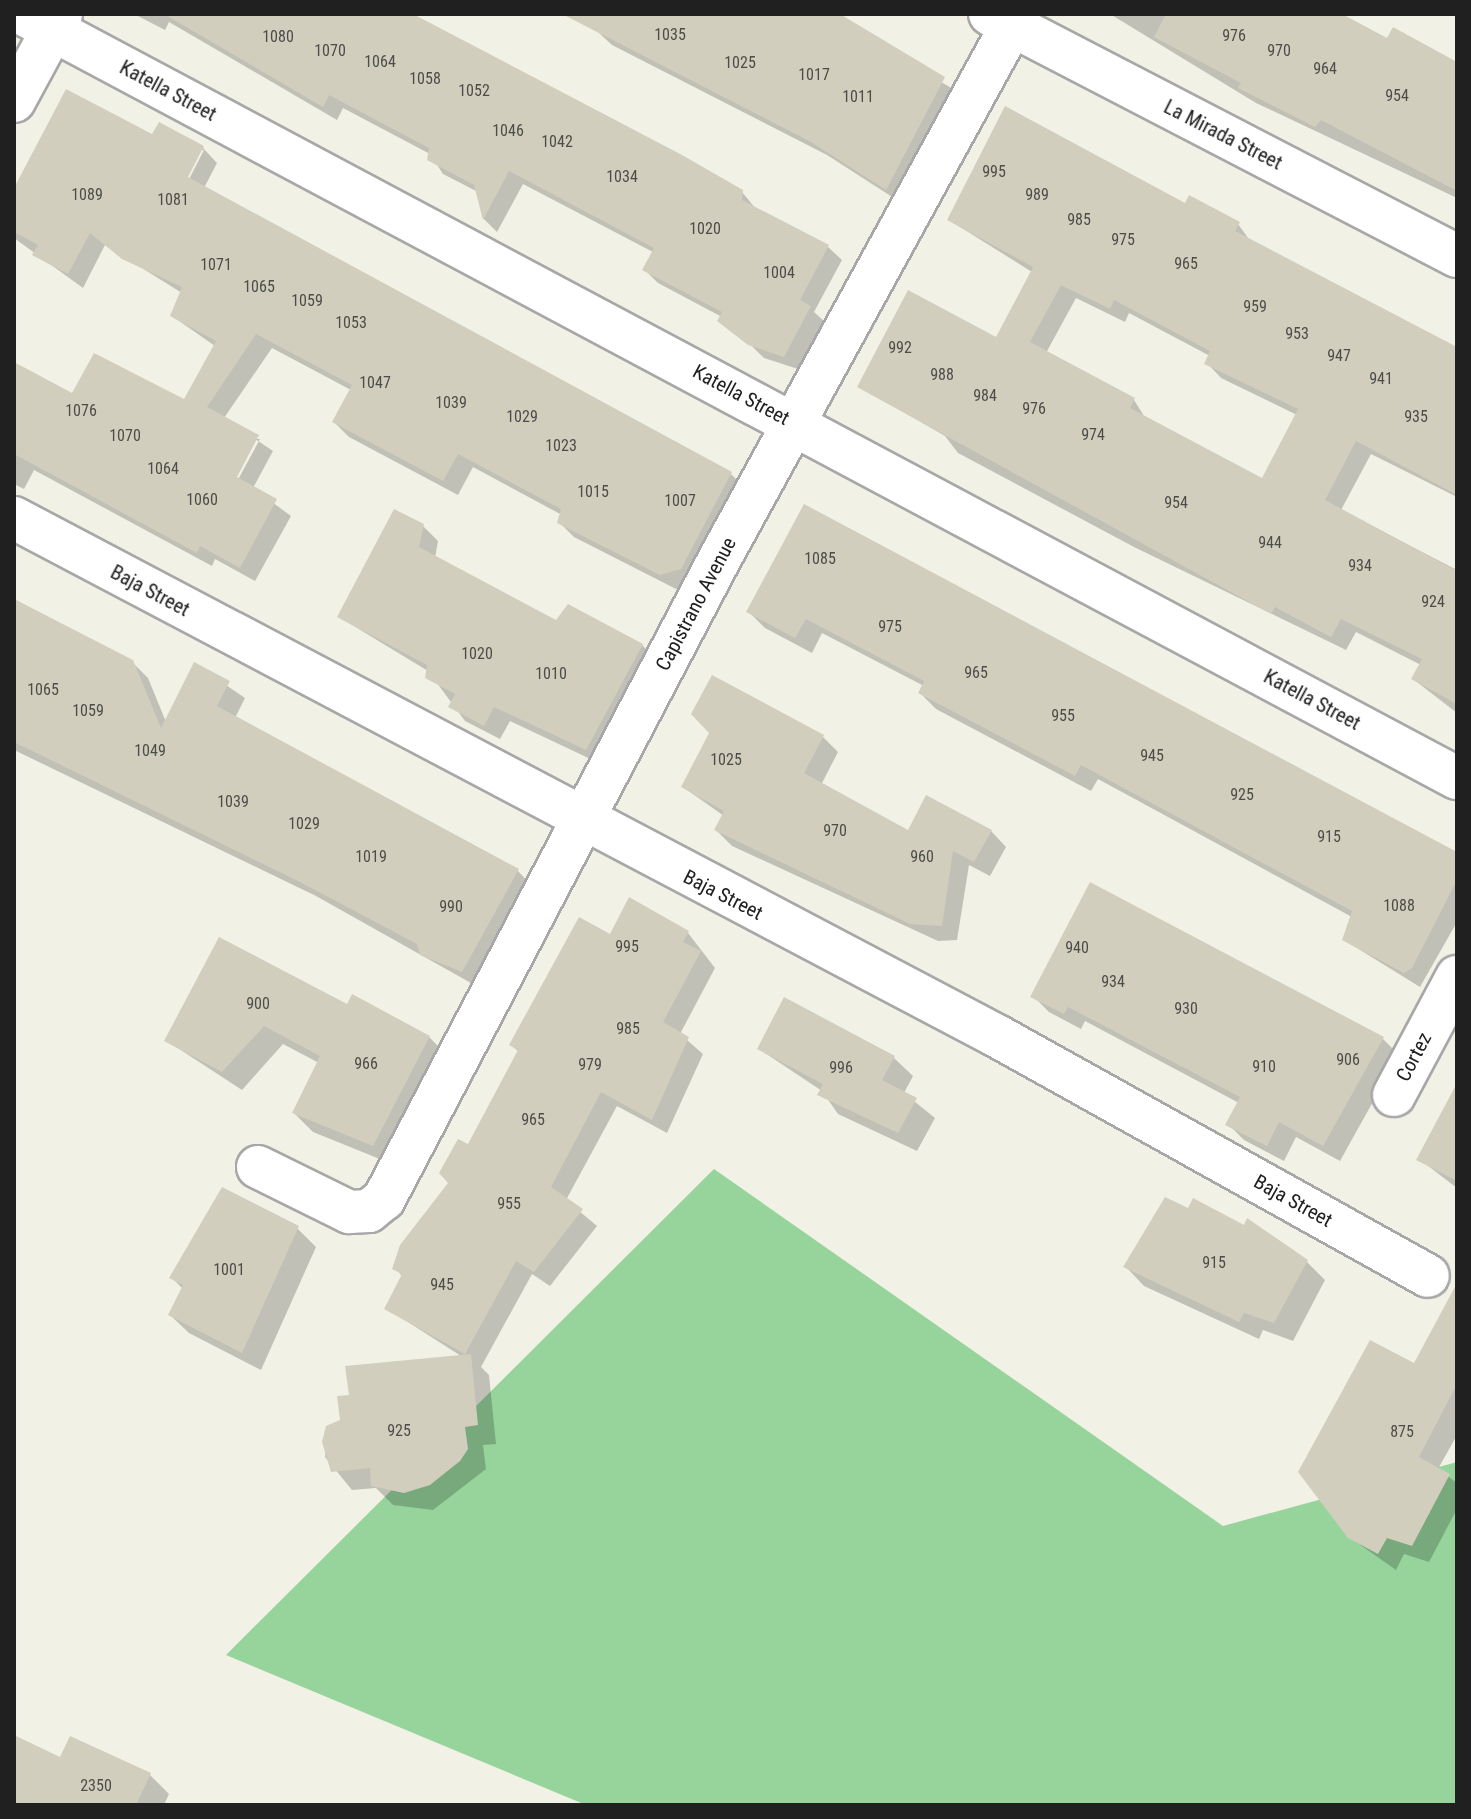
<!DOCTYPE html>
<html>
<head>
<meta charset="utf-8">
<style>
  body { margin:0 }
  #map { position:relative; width:1471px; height:1819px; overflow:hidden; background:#f1f1e5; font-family:"Roboto Condensed",sans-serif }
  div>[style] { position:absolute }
  .forest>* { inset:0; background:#97d49c }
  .shadow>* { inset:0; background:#0003 }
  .building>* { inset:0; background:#d2cebe }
  .roads { filter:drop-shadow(2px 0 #a7a7a7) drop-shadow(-2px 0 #a7a7a7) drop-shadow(0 2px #a7a7a7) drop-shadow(0 -2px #a7a7a7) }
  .street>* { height:42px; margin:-21px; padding:0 21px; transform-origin:21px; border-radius:21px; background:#fff }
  span { translate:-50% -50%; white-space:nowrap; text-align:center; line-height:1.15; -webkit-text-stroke:6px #fff; paint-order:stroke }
  .number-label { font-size:16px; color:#4c4c48 }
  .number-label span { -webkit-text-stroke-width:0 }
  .street-label { font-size:20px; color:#202020 }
  .frame { position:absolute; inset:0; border:16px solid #202020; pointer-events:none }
</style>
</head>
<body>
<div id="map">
  <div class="forest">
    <div style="clip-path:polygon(714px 1169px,1223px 1526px,1457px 1462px,1457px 1805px,586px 1805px,226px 1655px)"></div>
  </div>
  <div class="shadow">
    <div style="clip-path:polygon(134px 14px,410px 14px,742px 192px,756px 209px,828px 247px,842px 260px,814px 312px,824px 321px,798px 369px,764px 358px,722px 317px,658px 283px,644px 269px,653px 252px,523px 184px,497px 232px,484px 219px,478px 192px,443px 174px,430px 154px,343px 108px,337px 120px,169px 22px,165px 30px)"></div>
    <div style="clip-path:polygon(599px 14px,827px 14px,958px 92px,900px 202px,827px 155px,612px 45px,598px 32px)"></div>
    <div style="clip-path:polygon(1110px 14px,1341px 14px,1388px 40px,1457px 63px,1457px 198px,1256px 103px)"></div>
    <div style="clip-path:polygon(evenodd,153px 137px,203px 148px,217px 163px,204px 188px,731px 474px,746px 489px,695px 584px,676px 589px,574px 537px,559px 522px,562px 515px,473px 467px,458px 495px,349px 437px,334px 422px,351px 390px,272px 348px,224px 418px,273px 451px,253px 488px,291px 516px,255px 581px,215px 559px,212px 566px,34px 470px,24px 489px,14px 484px,14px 367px,73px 395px,185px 401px,215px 346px,172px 316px,182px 293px,105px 245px,83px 288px,14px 238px,14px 192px,153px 137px,200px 150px,204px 150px,185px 187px,181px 185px,200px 150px,153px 137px,255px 439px,260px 439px,234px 487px,230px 485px,255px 439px)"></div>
    <div style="clip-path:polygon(evenodd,1186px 205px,1238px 224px,1251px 242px,1457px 350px,1457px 497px,1371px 454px,1341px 510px,1457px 570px,1457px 713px,1413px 679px,1421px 665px,1356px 632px,1346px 650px,1134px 547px,958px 453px,945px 436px,860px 387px,996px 339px,1032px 272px,949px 220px,1186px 205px,1076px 298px,1125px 322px,1129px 313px,1210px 356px,1207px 363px,1221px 378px,1297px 415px,1263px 481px,1146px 419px,1134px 400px,1046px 353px,1076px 298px)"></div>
    <div style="clip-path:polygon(805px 507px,1457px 854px,1457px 922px,1420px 987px,1344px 940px,1352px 917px,1098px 779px,1091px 791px,936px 709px,920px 693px,924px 686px,822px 633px,812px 653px,765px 628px,749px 612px)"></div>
    <div style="clip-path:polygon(423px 526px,438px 541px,435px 558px,556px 623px,642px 645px,657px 660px,601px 764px,510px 721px,500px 739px,465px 721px,428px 671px,339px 617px)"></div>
    <div style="clip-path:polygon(14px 599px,132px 662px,148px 678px,166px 722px,195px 664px,245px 698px,235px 718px,518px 871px,533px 887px,478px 987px,316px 896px,14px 750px)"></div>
    <div style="clip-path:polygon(823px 737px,838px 752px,821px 785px,909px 832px,991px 831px,1006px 847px,990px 876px,969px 865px,957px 940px,938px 941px,732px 846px,716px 830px,724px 816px,683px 787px)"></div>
    <div style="clip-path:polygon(1091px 885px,1383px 1039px,1399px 1055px,1340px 1161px,1296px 1137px,1284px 1161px,1244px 1140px,1228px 1124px,1239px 1103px,1085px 1021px,1081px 1029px,1049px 1012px,1033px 996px)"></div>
    <div style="clip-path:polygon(688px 933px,715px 968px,680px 1034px,703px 1054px,667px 1133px,617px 1106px,566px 1200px,597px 1226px,550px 1286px,532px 1274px,481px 1367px,489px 1375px,496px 1444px,483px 1445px,486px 1469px,433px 1510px,393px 1505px,376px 1488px,352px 1490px,325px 1457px,328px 1427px,342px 1421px,351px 1397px,461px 1356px,386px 1308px,403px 1277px,395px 1268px,451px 1183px,519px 1052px,511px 1045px,611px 937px)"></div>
    <div style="clip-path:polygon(348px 1007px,429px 1037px,448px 1056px,392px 1164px,313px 1132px,294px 1113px,319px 1063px,283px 1044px,242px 1090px,167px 1041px)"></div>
    <div style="clip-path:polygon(759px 1049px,894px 1058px,913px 1076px,904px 1093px,935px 1118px,917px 1151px,838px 1114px,822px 1091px)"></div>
    <div style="clip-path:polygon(1457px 1103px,1457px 1188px,1419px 1159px)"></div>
    <div style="clip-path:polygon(297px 1228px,316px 1247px,261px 1370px,189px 1333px,170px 1315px,183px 1289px,172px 1278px)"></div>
    <div style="clip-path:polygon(1306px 1261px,1325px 1280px,1293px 1341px,1263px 1330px,1259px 1339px,1144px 1286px,1126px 1267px)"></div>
    <div style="clip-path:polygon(1457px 1337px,1457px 1435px,1438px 1469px,1457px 1483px,1457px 1509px,1429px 1562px,1404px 1554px,1396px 1570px,1349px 1537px,1415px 1365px)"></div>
    <div style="clip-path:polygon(14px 1737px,61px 1760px,150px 1775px,169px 1794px,164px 1805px,14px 1805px)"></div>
  </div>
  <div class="building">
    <div style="clip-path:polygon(164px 14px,413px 14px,682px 155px,743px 190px,742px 200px,829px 245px,800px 300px,811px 306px,784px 357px,748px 345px,717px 321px,722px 312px,642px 270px,654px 248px,509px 171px,483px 220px,474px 185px,427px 160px,429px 148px,329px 95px,323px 107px)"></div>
    <div style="clip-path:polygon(562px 14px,840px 14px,945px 77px,886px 190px,811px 142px)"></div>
    <div style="clip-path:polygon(1166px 14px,1342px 14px,1387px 38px,1393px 27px,1457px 62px,1457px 191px,1321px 120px,1315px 127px,1238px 88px,1241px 83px,1154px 37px)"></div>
    <div style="clip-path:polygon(66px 89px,152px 134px,159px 122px,204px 146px,188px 177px,732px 472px,681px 569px,660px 575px,557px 523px,561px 509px,458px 454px,443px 481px,332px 422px,352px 385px,256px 334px,207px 407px,259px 435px,237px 477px,277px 499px,240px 568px,200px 546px,197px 553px,14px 454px,14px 362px,72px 393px,94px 353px,184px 399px,216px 341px,170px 316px,182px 287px,122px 259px,90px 233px,68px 274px,32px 255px,38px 245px,14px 232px,14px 188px)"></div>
    <div style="clip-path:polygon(evenodd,1005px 106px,1185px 203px,1189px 195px,1240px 222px,1235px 231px,1457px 347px,1457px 495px,1356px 441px,1325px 500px,1457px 571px,1457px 704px,1411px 679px,1422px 659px,1341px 619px,1331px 637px,1275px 607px,1271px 614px,857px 387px,908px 290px,996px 337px,1033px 267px,947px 220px,1005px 106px,1061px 285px,1110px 309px,1114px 300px,1210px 351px,1204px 364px,1298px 409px,1262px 478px,1130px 408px,1135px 398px,1030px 342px,1061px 285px)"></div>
    <div style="clip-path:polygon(804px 504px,1457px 852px,1457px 880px,1412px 968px,1404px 973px,1342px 940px,1352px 911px,1081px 765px,1075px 776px,918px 693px,924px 681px,806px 619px,795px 638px,746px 612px)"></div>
    <div style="clip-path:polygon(394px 509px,424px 524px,419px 547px,556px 620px,568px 604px,643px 644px,586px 750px,494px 707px,484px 726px,448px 707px,455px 694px,425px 678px,427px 665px,337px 617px)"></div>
    <div style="clip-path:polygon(14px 599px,133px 660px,161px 728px,194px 662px,230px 681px,217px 706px,519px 869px,462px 972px,420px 955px,417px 944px,298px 881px,14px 742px)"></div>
    <div style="clip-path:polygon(712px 675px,824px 735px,804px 773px,908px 830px,926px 795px,992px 830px,974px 862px,953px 851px,942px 926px,910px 924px,714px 830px,724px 811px,681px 787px,709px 733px,691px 714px)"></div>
    <div style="clip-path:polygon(1090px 882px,1384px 1037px,1323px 1146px,1279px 1122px,1267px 1146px,1225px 1125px,1240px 1097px,1068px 1007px,1064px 1014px,1030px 997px)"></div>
    <div style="clip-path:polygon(629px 897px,689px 931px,683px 942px,701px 951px,663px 1022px,689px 1037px,652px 1120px,601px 1092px,551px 1187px,583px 1209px,534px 1272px,516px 1261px,465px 1354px,384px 1309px,402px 1274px,392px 1269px,400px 1245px,448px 1183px,439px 1173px,458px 1139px,468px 1144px,518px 1050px,509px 1045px,579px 917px,610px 934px)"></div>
    <div style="clip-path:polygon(219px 937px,347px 1004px,352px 994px,430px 1036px,373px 1146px,292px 1113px,320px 1056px,264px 1026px,222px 1072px,164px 1041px)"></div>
    <div style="clip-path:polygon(784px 997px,895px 1056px,882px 1080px,917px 1098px,898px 1133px,817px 1095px,823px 1084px,757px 1049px)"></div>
    <div style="clip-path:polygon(1457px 1083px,1457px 1181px,1416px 1160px)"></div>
    <div style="clip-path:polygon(222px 1187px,299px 1226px,242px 1353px,168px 1315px,183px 1285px,169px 1278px)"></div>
    <div style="clip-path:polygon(1165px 1197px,1188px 1208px,1193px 1198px,1244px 1225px,1247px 1218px,1308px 1260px,1274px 1323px,1244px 1313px,1239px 1322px,1123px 1267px)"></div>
    <div style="clip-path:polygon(1457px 1283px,1457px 1384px,1419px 1457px,1450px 1474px,1412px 1546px,1387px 1538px,1378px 1554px,1348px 1538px,1298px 1472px,1370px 1340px,1414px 1363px)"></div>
    <div style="clip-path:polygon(471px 1354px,478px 1425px,465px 1427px,468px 1449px,460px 1461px,430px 1485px,404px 1493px,371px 1486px,370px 1468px,331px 1472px,322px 1442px,326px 1426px,340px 1420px,337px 1396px,349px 1395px,345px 1366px)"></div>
    <div style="clip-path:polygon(14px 1735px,60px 1757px,70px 1736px,151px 1773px,136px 1805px,14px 1805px)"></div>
  </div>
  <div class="roads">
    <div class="street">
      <div style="left:23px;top:14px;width:1625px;rotate:28.05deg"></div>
      <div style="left:990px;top:14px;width:526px;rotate:27.39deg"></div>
      <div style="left:14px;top:101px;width:99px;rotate:-61.6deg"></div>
      <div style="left:14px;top:518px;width:1111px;rotate:27.79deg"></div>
      <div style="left:997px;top:1036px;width:493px;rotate:29.1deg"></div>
      <div style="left:1394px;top:1095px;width:134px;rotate:-61.9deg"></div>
      <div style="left:258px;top:1167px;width:102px;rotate:26.3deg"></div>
      <div style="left:349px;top:1212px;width:20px;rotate:-3deg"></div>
      <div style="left:369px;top:1211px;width:19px;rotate:-39deg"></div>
      <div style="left:384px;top:1199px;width:724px;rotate:-62.34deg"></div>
      <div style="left:720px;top:558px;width:620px;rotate:-61.29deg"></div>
    </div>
  </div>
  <div class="number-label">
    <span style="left:670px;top:35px">1035</span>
    <span style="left:1234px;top:36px">976</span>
    <span style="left:278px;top:37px">1080</span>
    <span style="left:330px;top:51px">1070</span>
    <span style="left:1279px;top:51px">970</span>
    <span style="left:380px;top:62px">1064</span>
    <span style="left:740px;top:63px">1025</span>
    <span style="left:1325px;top:69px">964</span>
    <span style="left:814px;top:75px">1017</span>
    <span style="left:425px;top:79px">1058</span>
    <span style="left:474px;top:91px">1052</span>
    <span style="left:1397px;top:96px">954</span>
    <span style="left:858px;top:97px">1011</span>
    <span style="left:508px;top:131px">1046</span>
    <span style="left:557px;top:142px">1042</span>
    <span style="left:994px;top:172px">995</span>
    <span style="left:622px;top:177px">1034</span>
    <span style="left:87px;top:195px">1089</span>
    <span style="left:1037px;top:195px">989</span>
    <span style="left:173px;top:200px">1081</span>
    <span style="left:1079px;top:220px">985</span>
    <span style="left:705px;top:229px">1020</span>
    <span style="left:1123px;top:240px">975</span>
    <span style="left:1186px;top:264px">965</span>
    <span style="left:216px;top:265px">1071</span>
    <span style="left:779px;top:273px">1004</span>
    <span style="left:259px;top:287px">1065</span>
    <span style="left:307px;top:301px">1059</span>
    <span style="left:1255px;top:307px">959</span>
    <span style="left:351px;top:323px">1053</span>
    <span style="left:1297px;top:334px">953</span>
    <span style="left:900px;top:348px">992</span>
    <span style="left:1339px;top:356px">947</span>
    <span style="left:942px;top:375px">988</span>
    <span style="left:1381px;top:379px">941</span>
    <span style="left:375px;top:383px">1047</span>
    <span style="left:985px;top:396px">984</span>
    <span style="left:451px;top:403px">1039</span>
    <span style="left:1034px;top:409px">976</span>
    <span style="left:81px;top:411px">1076</span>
    <span style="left:522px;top:417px">1029</span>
    <span style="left:1416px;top:417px">935</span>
    <span style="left:1093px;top:435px">974</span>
    <span style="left:125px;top:436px">1070</span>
    <span style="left:561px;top:446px">1023</span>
    <span style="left:163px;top:469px">1064</span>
    <span style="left:593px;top:492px">1015</span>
    <span style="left:202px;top:500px">1060</span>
    <span style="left:680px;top:501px">1007</span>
    <span style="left:1176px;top:503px">954</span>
    <span style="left:1270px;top:543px">944</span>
    <span style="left:820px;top:559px">1085</span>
    <span style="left:1360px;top:566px">934</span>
    <span style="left:1433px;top:602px">924</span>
    <span style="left:890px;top:627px">975</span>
    <span style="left:477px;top:654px">1020</span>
    <span style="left:976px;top:673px">965</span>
    <span style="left:551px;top:674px">1010</span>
    <span style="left:43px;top:690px">1065</span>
    <span style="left:88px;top:711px">1059</span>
    <span style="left:1063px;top:716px">955</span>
    <span style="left:150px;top:751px">1049</span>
    <span style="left:1152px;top:756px">945</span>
    <span style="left:726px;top:760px">1025</span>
    <span style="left:1242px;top:795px">925</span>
    <span style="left:233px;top:802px">1039</span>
    <span style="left:304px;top:824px">1029</span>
    <span style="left:835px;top:831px">970</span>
    <span style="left:1329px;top:837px">915</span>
    <span style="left:371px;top:857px">1019</span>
    <span style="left:922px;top:857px">960</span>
    <span style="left:1399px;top:906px">1088</span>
    <span style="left:451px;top:907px">990</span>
    <span style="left:627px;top:947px">995</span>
    <span style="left:1077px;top:948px">940</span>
    <span style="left:1113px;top:982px">934</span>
    <span style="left:258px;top:1004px">900</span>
    <span style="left:1186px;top:1009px">930</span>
    <span style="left:628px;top:1029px">985</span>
    <span style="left:1348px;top:1060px">906</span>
    <span style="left:366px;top:1064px">966</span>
    <span style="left:590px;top:1065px">979</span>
    <span style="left:1264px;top:1067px">910</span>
    <span style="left:841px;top:1068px">996</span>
    <span style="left:533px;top:1120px">965</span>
    <span style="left:509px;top:1204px">955</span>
    <span style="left:1214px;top:1263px">915</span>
    <span style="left:229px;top:1270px">1001</span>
    <span style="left:442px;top:1285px">945</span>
    <span style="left:399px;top:1431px">925</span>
    <span style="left:1402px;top:1432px">875</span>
    <span style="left:96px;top:1786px">2350</span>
  </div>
  <div class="street-label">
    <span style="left:168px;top:91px;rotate:28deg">Katella Street</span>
    <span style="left:1223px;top:135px;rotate:27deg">La Mirada Street</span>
    <span style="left:741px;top:395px;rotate:28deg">Katella Street</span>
    <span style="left:150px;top:591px;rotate:28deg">Baja Street</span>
    <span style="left:696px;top:604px;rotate:-62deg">Capistrano Avenue</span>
    <span style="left:1312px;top:700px;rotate:28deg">Katella Street</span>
    <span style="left:723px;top:895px;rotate:27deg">Baja Street</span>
    <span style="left:1414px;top:1057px;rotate:-62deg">Cortez</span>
    <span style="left:1293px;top:1201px;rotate:29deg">Baja Street</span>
  </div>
  <div class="frame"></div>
</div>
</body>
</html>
